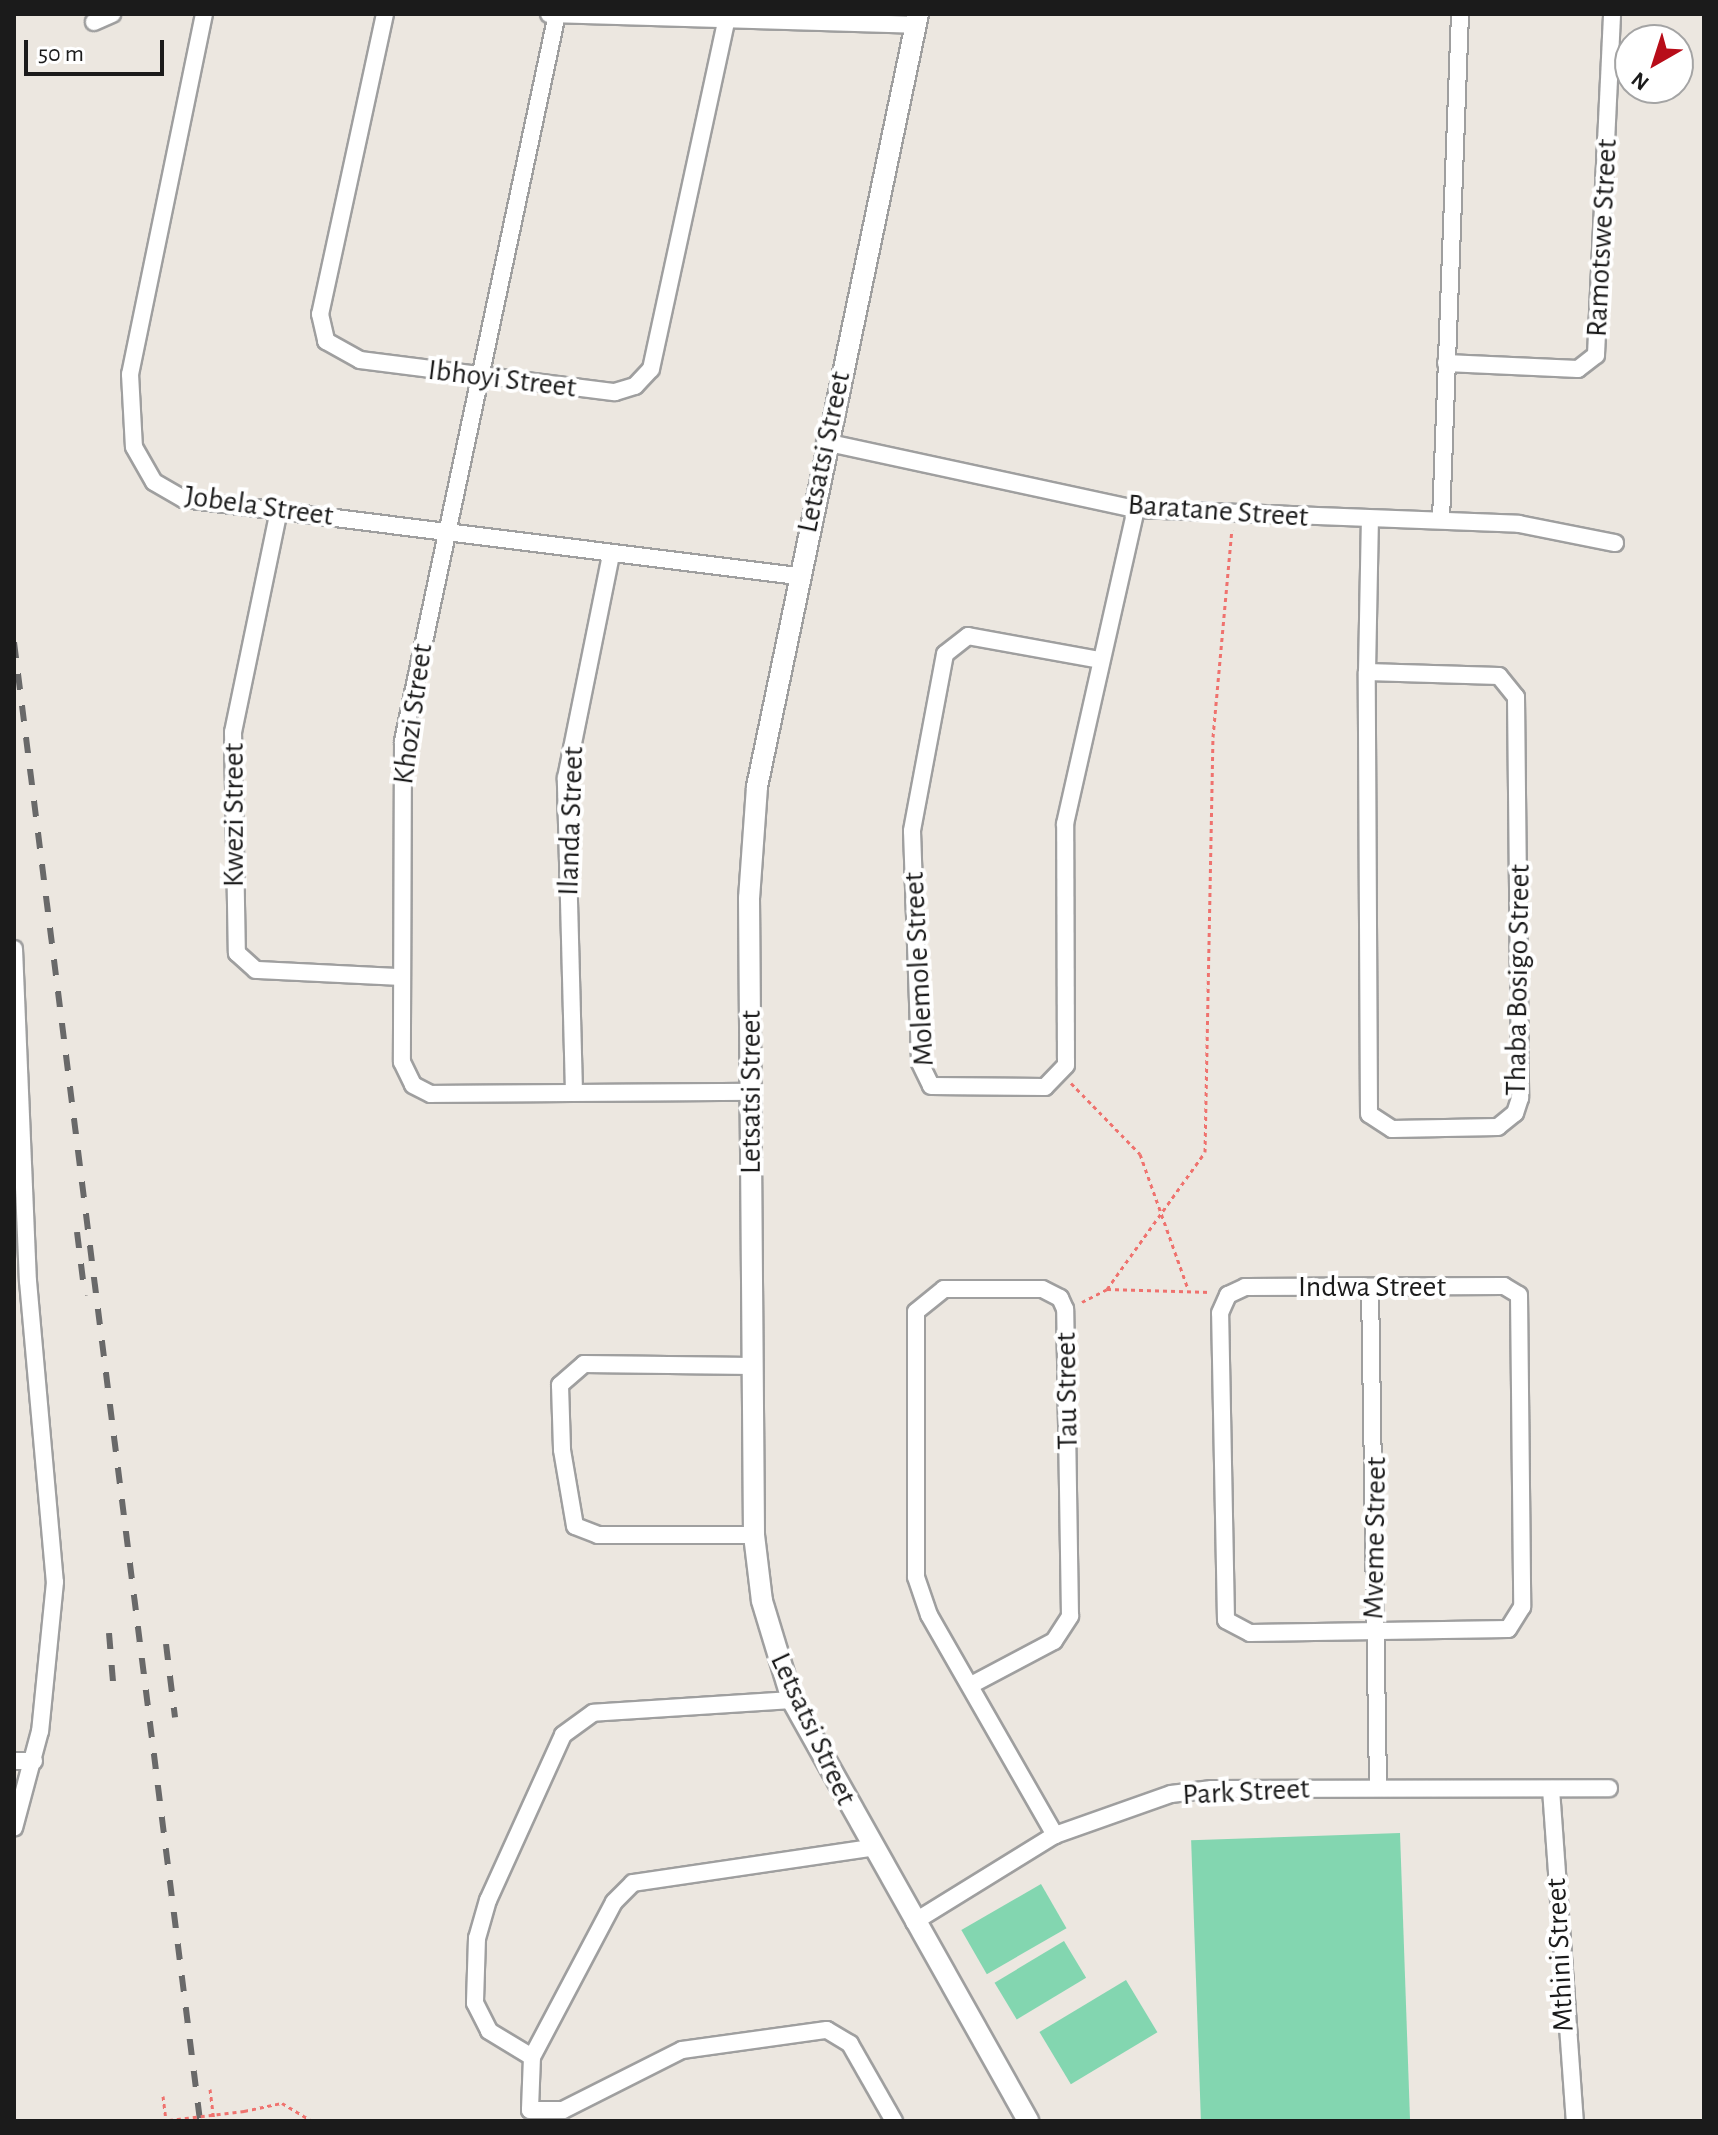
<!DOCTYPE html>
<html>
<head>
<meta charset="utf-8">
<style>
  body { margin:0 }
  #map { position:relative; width:1718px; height:2135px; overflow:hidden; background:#ece7e0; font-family:"Alegreya Sans",sans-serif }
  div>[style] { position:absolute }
  .pitch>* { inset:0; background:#83d6b0; transform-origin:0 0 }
  .path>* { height:3px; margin-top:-1.5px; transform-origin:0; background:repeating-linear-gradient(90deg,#ef726e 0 4px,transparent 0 8px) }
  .roads { filter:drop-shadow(2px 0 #9f9f9f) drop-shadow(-2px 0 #9f9f9f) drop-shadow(0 2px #9f9f9f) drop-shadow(0 -2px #9f9f9f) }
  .minor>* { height:16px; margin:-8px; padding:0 8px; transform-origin:8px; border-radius:8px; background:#fff }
  .tertiary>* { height:20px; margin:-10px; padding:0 10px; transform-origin:10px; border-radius:10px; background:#fff }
  .rail>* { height:6px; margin-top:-3px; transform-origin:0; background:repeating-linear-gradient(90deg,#696969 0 16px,transparent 0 32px) }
  .path-bridge>* { height:3px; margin-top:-1.5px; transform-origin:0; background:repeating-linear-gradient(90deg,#ef726e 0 4px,transparent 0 8px) }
  span { translate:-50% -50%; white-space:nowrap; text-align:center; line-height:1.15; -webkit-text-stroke:8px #fff; paint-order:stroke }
  .street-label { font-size:30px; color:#1b1b1b }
  .frame { position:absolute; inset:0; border:16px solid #1b1b1b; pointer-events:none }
  .north { position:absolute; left:1614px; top:24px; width:80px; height:80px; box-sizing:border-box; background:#fff; border:2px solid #a4a4a4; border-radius:50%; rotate:219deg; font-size:22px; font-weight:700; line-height:32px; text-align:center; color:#1b1b1b }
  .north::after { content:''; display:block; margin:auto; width:28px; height:36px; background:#b80d19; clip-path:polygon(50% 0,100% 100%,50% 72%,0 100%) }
  .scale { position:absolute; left:24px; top:40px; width:140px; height:36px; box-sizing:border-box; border:4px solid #1b1b1b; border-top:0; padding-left:10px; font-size:24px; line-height:28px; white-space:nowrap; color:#1b1b1b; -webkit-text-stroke:6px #fff; paint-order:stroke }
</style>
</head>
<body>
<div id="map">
  <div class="pitch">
    <div style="left:1400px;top:1833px;width:288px;height:209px;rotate:88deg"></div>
    <div style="left:1041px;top:1884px;width:51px;height:92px;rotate:60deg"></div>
    <div style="left:1064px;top:1941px;width:43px;height:81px;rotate:59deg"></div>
    <div style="left:1126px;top:1980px;width:61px;height:101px;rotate:59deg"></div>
  </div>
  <div class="path">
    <div style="left:1071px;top:1083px;width:99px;rotate:45.8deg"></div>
    <div style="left:1140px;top:1154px;width:143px;rotate:70.4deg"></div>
    <div style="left:1107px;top:1289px;width:168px;rotate:-54.4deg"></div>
    <div style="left:1205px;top:1152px;width:415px;rotate:-88.9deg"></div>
    <div style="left:1213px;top:737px;width:208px;rotate:-84.8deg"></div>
    <div style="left:1082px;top:1302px;width:28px;rotate:-27deg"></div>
    <div style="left:1107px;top:1289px;width:104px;rotate:1.7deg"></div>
    <div style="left:210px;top:2089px;width:32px;rotate:83deg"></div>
    <div style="left:163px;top:2096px;width:25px;rotate:83deg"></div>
    <div style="left:244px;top:2111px;width:39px;rotate:-12deg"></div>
    <div style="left:282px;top:2103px;width:35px;rotate:31deg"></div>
  </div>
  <div class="roads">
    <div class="minor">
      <div style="left:204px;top:14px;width:368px;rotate:101.6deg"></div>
      <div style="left:130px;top:374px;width:73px;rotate:86.9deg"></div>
      <div style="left:134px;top:447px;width:40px;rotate:60.3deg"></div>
      <div style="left:154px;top:482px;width:34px;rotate:30deg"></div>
      <div style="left:184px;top:499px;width:618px;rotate:7.16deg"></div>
      <div style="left:385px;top:14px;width:307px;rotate:102.2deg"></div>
      <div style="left:320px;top:314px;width:28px;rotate:77deg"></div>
      <div style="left:326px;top:341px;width:39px;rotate:29deg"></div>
      <div style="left:360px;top:360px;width:257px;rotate:7.2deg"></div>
      <div style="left:615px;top:392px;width:21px;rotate:-17deg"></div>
      <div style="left:635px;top:386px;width:23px;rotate:-47deg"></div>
      <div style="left:651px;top:369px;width:359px;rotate:-77.8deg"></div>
      <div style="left:549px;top:14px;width:366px;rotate:1.7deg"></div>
      <div style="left:557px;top:14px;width:743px;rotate:101.96deg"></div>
      <div style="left:403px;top:741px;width:321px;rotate:90.2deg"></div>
      <div style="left:402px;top:1062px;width:25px;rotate:64deg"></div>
      <div style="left:413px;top:1085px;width:20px;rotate:27deg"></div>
      <div style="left:431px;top:1094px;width:319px;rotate:-0.4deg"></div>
      <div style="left:94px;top:22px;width:20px;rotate:-24deg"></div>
      <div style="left:1446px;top:363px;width:132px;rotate:2.6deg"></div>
      <div style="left:1578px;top:369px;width:23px;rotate:-38deg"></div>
      <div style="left:1596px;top:355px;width:341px;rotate:-87.3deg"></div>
      <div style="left:825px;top:442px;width:318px;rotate:12.2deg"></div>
      <div style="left:1136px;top:509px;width:383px;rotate:2.2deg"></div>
      <div style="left:1519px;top:524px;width:98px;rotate:11.2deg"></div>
      <div style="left:279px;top:510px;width:227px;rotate:101.7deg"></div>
      <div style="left:233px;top:732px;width:221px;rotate:89deg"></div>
      <div style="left:237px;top:953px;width:25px;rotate:42deg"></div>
      <div style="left:256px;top:970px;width:143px;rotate:2.8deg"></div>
      <div style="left:1441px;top:520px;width:506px;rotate:-87.85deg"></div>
      <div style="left:1100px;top:660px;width:134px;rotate:-169.7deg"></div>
      <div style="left:968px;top:636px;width:29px;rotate:142deg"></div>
      <div style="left:945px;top:654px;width:180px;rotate:100.6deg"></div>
      <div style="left:912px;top:831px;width:232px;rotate:88deg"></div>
      <div style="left:920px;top:1063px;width:25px;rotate:64deg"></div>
      <div style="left:931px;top:1086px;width:114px;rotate:0.5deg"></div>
      <div style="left:1045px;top:1087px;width:30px;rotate:-46deg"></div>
      <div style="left:1066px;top:1065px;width:241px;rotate:-90.2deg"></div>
      <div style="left:1065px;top:824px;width:323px;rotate:-77.3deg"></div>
      <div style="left:1367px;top:672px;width:132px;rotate:1.7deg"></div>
      <div style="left:1499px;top:676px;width:27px;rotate:51deg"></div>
      <div style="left:1516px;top:697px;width:401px;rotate:89.4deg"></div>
      <div style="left:1520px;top:1098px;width:16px;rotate:108deg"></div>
      <div style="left:1515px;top:1113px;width:22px;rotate:141deg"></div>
      <div style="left:1498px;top:1127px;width:106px;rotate:178.9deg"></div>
      <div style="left:1392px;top:1129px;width:27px;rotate:-147deg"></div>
      <div style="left:1369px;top:1114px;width:442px;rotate:-90.3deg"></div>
      <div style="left:1367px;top:672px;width:153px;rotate:-88.9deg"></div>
      <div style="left:14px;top:949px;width:332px;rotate:87.6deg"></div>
      <div style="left:28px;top:1281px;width:302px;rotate:84.9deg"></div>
      <div style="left:55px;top:1582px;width:150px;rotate:95.7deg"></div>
      <div style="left:40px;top:1731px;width:100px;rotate:105deg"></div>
      <div style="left:574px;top:1092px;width:314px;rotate:-91.5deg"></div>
      <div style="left:566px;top:778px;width:228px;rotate:-78.6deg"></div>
      <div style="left:1245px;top:1287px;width:259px;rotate:-0.2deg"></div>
      <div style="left:1504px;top:1286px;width:17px;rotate:31deg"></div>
      <div style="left:1519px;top:1295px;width:312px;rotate:89.4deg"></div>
      <div style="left:1522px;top:1607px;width:26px;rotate:122deg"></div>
      <div style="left:1508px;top:1629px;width:258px;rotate:179.1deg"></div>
      <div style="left:1250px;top:1633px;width:27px;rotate:-152deg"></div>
      <div style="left:1226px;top:1620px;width:307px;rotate:-91.1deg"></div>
      <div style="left:1220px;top:1313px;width:20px;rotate:-66deg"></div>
      <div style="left:1228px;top:1295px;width:19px;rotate:-25deg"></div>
      <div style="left:1370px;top:1288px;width:500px;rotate:89.08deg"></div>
      <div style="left:753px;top:1366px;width:169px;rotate:-179.3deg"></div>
      <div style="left:584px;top:1364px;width:32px;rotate:139deg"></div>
      <div style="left:560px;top:1385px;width:65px;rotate:88.2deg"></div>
      <div style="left:562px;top:1450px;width:77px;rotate:80.3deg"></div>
      <div style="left:575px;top:1526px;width:25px;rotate:21deg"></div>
      <div style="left:598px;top:1535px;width:156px"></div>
      <div style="left:971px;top:1685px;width:94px;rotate:-27.9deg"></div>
      <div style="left:1054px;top:1641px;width:30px;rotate:-57deg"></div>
      <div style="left:1070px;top:1616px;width:307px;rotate:-90.9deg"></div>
      <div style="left:1065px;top:1309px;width:12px;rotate:-114deg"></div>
      <div style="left:1060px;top:1298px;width:20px;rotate:-153deg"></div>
      <div style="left:1042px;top:1289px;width:98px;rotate:180deg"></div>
      <div style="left:944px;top:1289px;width:36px;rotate:141deg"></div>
      <div style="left:916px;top:1312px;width:265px;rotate:90deg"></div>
      <div style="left:916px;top:1577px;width:40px;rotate:71.1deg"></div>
      <div style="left:929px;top:1615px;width:254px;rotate:60.2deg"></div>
      <div style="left:792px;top:1700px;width:199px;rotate:176.3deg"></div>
      <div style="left:593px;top:1713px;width:37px;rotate:144deg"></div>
      <div style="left:563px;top:1735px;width:181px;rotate:114.4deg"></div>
      <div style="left:488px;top:1900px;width:40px;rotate:106deg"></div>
      <div style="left:477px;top:1938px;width:65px;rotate:91.8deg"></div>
      <div style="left:475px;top:2003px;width:31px;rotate:63deg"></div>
      <div style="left:489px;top:2031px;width:50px;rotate:31.2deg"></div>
      <div style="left:532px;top:2057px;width:53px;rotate:92.2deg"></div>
      <div style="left:530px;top:2110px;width:33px"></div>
      <div style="left:563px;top:2110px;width:133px;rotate:-26.8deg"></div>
      <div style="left:682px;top:2050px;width:146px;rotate:-7.9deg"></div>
      <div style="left:827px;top:2030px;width:27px;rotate:31deg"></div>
      <div style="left:850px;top:2044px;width:89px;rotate:60.3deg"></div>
      <div style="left:14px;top:1761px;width:20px"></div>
      <div style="left:1551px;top:1789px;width:333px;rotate:85.9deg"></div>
      <div style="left:914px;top:1922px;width:166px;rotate:-31.7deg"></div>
      <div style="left:1055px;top:1835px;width:123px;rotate:-19.5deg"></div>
      <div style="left:1171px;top:1794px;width:41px;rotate:-7deg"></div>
      <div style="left:1212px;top:1789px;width:397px;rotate:-0.1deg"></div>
      <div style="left:532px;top:2057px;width:175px;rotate:-62.1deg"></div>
      <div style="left:614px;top:1902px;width:27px;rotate:-45deg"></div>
      <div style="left:633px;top:1883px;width:241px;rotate:-8.4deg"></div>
    </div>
    <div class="tertiary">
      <div style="left:918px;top:14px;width:790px;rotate:101.77deg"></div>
      <div style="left:757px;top:787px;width:111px;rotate:94.1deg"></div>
      <div style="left:749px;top:898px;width:637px;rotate:89.55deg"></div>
      <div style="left:754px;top:1535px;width:66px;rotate:83.1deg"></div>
      <div style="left:762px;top:1601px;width:103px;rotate:73.1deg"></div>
      <div style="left:792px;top:1700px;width:483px;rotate:60.7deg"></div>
    </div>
  </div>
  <div class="rail">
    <div style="left:14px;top:642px;width:1491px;rotate:82.83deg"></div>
    <div style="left:77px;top:1232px;width:64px;rotate:82.9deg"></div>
    <div style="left:109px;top:1633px;width:61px;rotate:85.3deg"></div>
    <div style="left:166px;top:1644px;width:74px;rotate:83deg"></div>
  </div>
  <div class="path-bridge">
    <div style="left:161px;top:2121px;width:84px;rotate:-6.9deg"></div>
  </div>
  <div class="street-label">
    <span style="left:1602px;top:238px;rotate:-87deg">Ramotswe Street</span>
    <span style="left:502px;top:379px;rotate:7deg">Ibhoyi Street</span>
    <span style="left:824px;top:452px;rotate:-78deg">Letsatsi Street</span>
    <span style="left:259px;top:506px;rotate:8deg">Jobela Street</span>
    <span style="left:1218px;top:511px;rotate:4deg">Baratane Street</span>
    <span style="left:413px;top:714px;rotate:-82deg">Khozi Street</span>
    <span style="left:234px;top:815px;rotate:-90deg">Kwezi Street</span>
    <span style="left:571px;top:821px;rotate:-88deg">Ilanda Street</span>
    <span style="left:919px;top:969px;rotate:-93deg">Molemole Street</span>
    <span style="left:1518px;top:980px;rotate:-89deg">Thaba Bosigo Street</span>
    <span style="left:751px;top:1092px;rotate:-90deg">Letsatsi Street</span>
    <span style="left:1372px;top:1287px">Indwa Street</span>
    <span style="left:1067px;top:1391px;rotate:-91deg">Tau Street</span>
    <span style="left:1375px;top:1538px;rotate:-89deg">Mveme Street</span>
    <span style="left:813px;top:1729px;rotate:65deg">Letsatsi Street</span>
    <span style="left:1246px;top:1792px;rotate:-3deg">Park Street</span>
    <span style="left:1560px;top:1955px;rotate:-93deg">Mthini Street</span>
  </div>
  <div class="frame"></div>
  <div class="north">N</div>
  <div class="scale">50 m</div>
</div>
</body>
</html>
